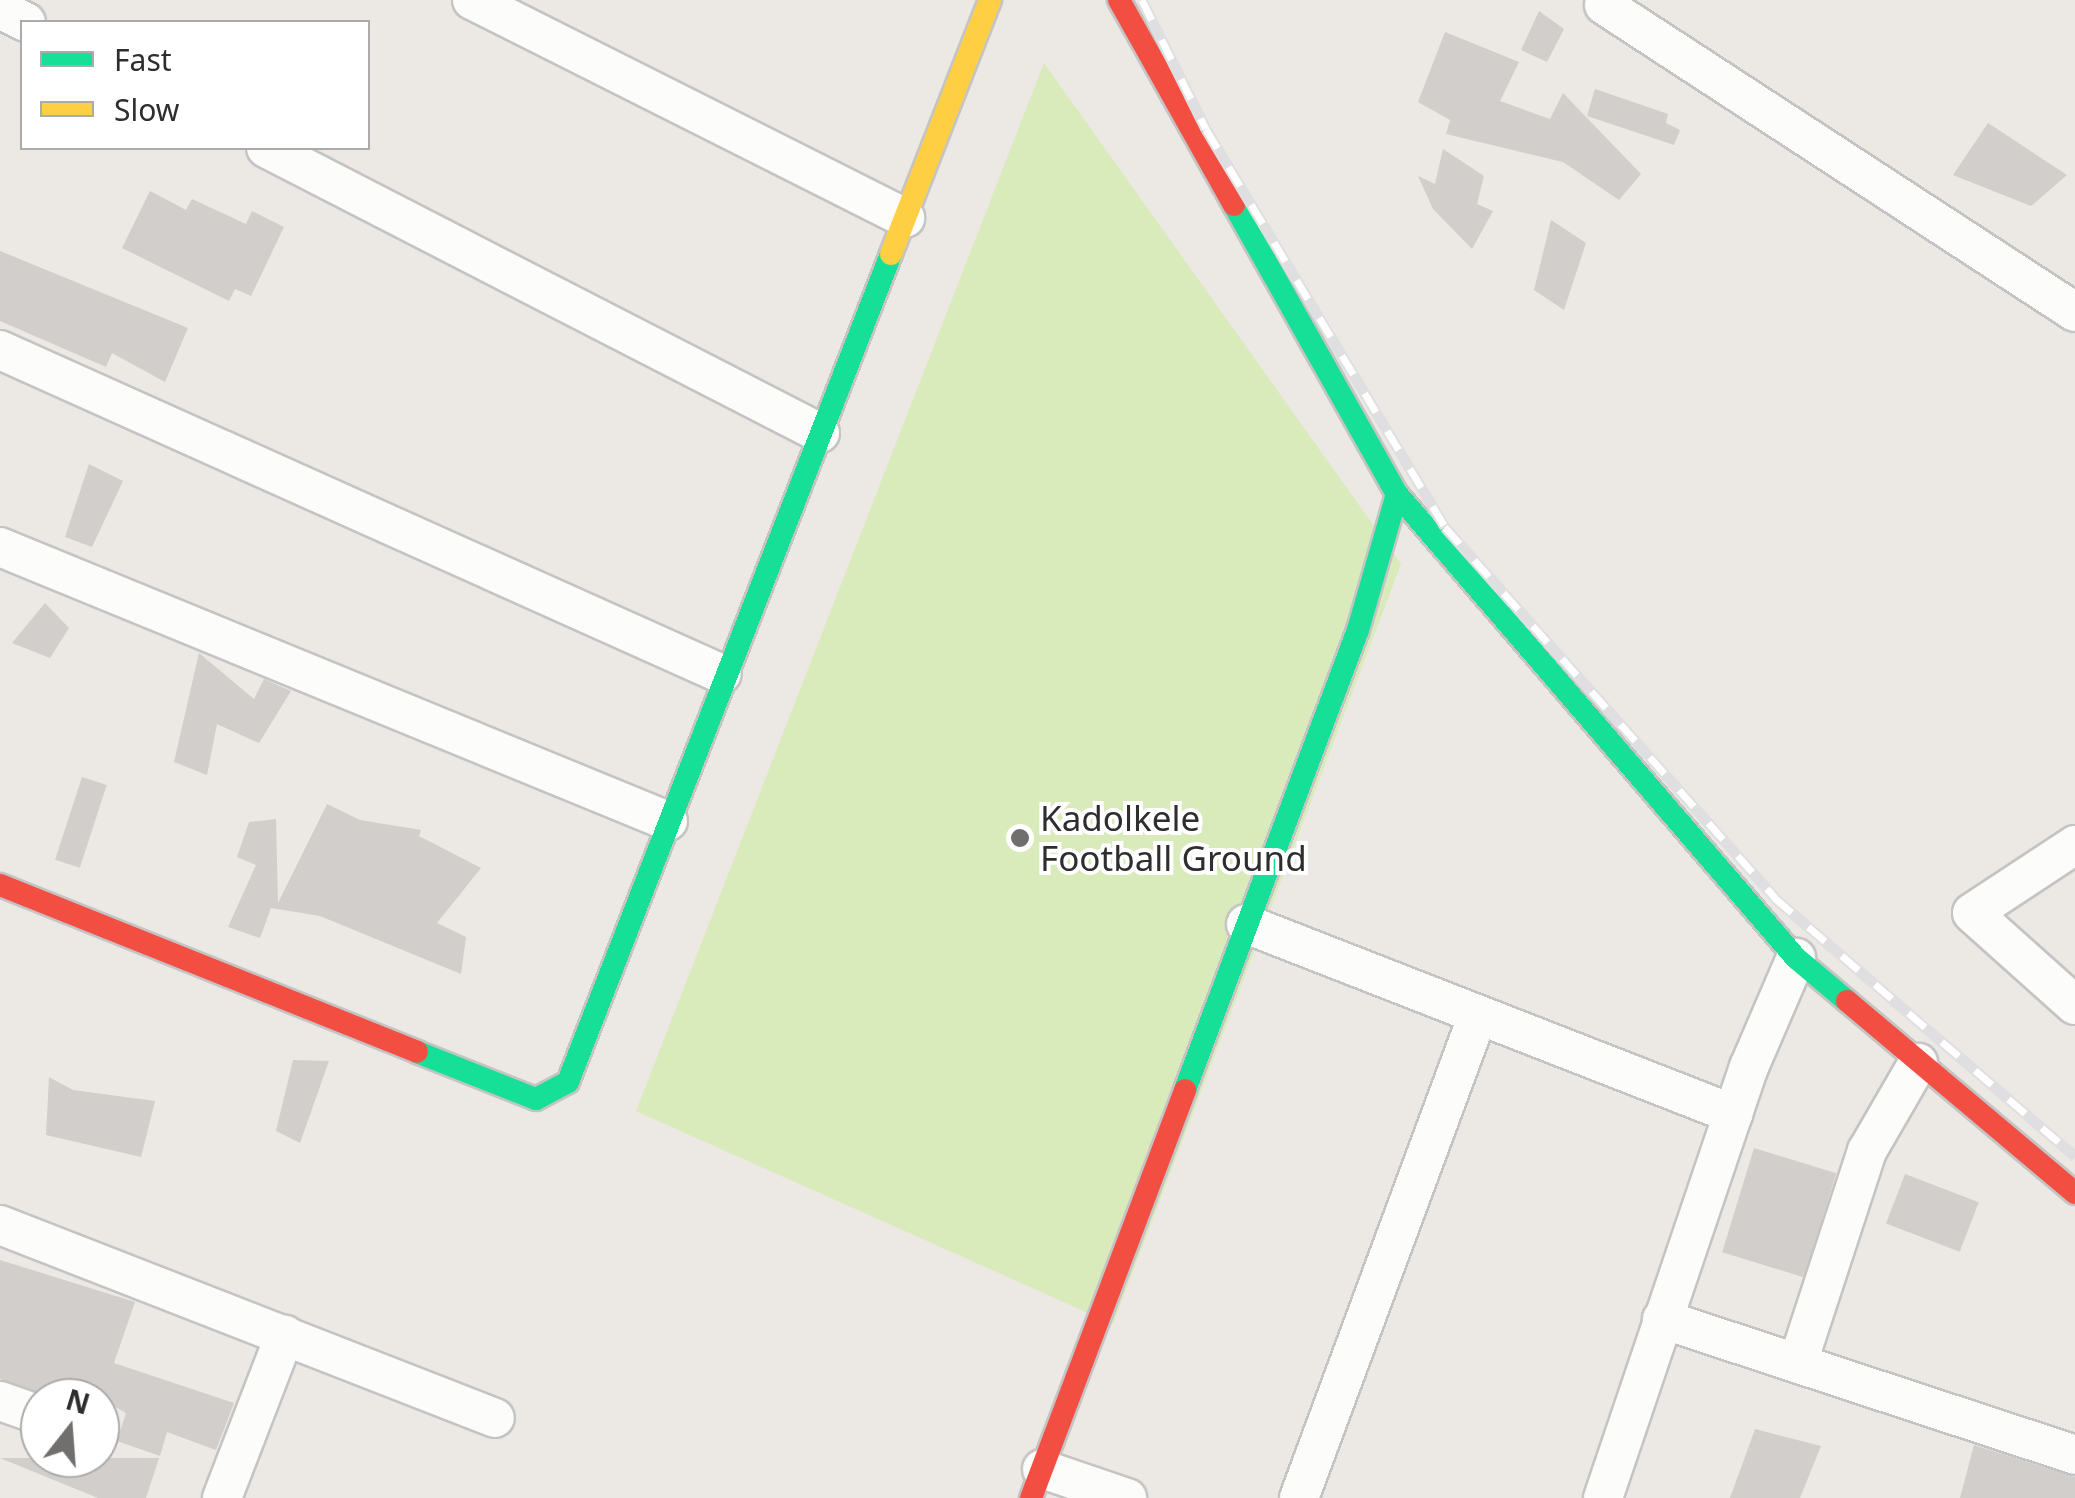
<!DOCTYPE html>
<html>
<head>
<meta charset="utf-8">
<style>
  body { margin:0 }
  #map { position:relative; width:2075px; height:1498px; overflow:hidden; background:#ece8e4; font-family:"Noto Sans",sans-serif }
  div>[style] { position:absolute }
  .pitch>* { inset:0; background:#d9eabb }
  .building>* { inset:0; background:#d1cecb; transform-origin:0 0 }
  .roads { filter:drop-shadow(2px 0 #c5c4c5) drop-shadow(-2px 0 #c5c4c5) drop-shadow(0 2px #c5c4c5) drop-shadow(0 -2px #c5c4c5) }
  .street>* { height:38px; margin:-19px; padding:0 19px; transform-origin:19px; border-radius:19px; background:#fcfcfb }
  .fast>* { height:22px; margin:-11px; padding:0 11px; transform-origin:11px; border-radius:11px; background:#16e098 }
  .slow>* { height:22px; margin:-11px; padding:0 11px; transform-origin:11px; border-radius:11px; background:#ffcf43 }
  .jam>* { height:22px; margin:-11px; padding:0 11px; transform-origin:11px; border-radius:11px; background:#f24e42 }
  .rail>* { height:11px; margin-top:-5.5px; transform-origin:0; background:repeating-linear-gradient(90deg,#fff 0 22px,#dfdfe1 0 44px); box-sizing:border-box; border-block:2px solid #dfdfe1 }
  .dots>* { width:28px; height:28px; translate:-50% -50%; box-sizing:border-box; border:5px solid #fff; border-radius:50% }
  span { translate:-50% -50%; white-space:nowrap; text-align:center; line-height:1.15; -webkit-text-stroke:8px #fff; paint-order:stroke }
  .poi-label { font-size:35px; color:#2e2e2e }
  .left { translate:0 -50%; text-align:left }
  .legend { position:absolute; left:20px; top:20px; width:350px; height:130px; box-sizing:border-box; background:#fff; border:2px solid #ababab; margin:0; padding:12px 18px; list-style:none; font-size:30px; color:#2e2e2e }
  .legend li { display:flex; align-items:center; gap:20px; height:50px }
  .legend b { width:50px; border:2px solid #ababab }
  .north { position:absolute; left:20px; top:1378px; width:100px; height:100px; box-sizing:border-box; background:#fff; border:2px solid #ababab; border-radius:50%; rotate:17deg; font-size:28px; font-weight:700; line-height:40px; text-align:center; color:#2e2e2e }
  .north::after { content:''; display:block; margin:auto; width:35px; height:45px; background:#706f6e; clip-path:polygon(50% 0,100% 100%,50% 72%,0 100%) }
</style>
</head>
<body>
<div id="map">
  <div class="pitch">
    <div style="clip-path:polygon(1044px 63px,1401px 564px,1113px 1324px,636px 1111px)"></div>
  </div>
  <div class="building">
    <div style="clip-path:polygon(1539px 11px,1564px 29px,1547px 62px,1521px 50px)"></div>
    <div style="clip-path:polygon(1445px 32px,1519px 62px,1500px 101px,1550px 119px,1563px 93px,1641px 174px,1619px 200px,1563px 162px,1446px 134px,1450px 120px,1418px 102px)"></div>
    <div style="clip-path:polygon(1595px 89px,1668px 114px,1666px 123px,1680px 130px,1674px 145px,1587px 116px)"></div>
    <div style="clip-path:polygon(1988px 123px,2067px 175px,2031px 206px,1953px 175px)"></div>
    <div style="clip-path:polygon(1443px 149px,1484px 176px,1477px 204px,1493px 211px,1472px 249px,1433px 209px,1418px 176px,1435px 184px)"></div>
    <div style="clip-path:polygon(150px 191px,186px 210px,192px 199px,246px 224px,252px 211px,284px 227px,251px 296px,235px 289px,229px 301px,122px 248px)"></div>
    <div style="clip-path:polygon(1551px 220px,1586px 243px,1564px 310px,1534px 290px)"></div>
    <div style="clip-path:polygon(0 251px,188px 328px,165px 382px,112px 353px,106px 367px,0 321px)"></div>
    <div style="clip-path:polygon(89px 464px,123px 481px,92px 547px,65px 537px)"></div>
    <div style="clip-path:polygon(45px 603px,69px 628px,50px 658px,12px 643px)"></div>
    <div style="clip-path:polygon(199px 653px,254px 699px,264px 679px,291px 691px,259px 743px,217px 724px,207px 775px,174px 762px)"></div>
    <div style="left:82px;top:777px;width:26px;height:87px;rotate:18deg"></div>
    <div style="clip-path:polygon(327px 804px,360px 820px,421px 830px,419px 836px,481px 868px,437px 923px,466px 937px,461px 974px,320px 916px,271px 908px,260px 938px,228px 927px,256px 865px,237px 857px,249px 822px,276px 819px,278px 903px)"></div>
    <div style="clip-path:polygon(293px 1060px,329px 1061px,300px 1143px,276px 1131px)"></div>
    <div style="clip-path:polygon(49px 1077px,73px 1090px,155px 1101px,141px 1157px,46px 1135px)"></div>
    <div style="left:1754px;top:1148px;width:86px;height:109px;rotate:17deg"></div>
    <div style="left:1905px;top:1174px;width:79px;height:53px;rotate:21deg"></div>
    <div style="clip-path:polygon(0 1260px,135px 1302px,114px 1363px,234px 1403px,216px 1450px,167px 1432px,160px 1456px,117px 1441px,126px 1413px,100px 1398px,60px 1391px,54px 1398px,0 1379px)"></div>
    <div style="clip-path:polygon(1755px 1429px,1821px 1446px,1800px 1498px,1730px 1498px)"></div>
    <div style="clip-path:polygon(1974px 1445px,2075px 1477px,2075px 1498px,1960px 1498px)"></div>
    <div style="clip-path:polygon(0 1458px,159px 1458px,146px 1498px,98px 1498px)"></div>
  </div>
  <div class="roads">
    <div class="street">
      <div style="left:472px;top:0;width:485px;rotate:26.7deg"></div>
      <div style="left:1604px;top:5px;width:562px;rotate:33.1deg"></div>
      <div style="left:0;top:9px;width:29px;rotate:27deg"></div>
      <div style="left:266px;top:148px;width:623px;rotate:27.22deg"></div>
      <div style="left:0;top:350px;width:791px;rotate:24.17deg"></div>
      <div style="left:0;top:547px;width:722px;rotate:22.3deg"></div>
      <div style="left:2075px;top:845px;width:123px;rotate:146.6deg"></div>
      <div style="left:1972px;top:913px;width:138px;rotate:41.8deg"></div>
      <div style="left:1246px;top:924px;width:523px;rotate:21.31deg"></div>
      <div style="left:0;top:1225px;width:531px;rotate:21.3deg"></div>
      <div style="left:1662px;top:1319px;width:435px;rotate:18.2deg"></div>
      <div style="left:1799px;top:1359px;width:219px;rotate:-71.9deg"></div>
      <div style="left:1867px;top:1151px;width:102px;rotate:-59.9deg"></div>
      <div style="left:0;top:1401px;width:42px;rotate:19.3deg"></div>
      <div style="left:1042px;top:1469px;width:90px;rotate:18.8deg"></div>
      <div style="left:222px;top:1498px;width:175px;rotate:-68.9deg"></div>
      <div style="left:1299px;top:1498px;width:515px;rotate:-69.67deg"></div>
      <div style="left:1603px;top:1498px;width:455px;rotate:-71.3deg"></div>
      <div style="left:1749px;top:1067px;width:119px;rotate:-66.7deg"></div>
    </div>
    <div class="fast">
      <div style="left:1234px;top:205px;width:332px;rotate:60.6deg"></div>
      <div style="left:1397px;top:494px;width:612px;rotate:49.31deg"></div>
      <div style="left:1796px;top:958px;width:67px;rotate:40.1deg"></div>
      <div style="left:417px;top:1052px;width:128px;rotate:21.6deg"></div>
      <div style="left:536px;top:1099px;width:36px;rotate:-28deg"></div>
      <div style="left:568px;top:1082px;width:889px;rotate:-68.69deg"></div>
      <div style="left:1185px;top:1090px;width:491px;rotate:-69.4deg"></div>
      <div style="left:1358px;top:630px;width:141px;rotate:-74deg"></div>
    </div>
    <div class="slow">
      <div style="left:891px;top:254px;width:273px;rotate:-68.7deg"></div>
    </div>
    <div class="jam">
      <div style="left:1119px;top:0;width:235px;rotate:60.7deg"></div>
      <div style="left:0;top:885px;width:449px;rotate:21.8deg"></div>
      <div style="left:1847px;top:1001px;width:298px;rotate:40.1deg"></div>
      <div style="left:1031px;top:1498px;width:436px;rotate:-69.3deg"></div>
    </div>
  </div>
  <div class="rail">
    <div style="left:1142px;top:0;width:144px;rotate:63.6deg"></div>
    <div style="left:1206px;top:129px;width:464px;rotate:59deg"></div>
    <div style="left:1445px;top:527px;width:497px;rotate:48.3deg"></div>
    <div style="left:1775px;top:898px;width:396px;rotate:40.7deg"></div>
  </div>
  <div class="dots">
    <div style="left:1020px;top:838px;background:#706f6e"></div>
  </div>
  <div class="poi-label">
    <span class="left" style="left:1040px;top:838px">Kadolkele<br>Football Ground</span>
  </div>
  <ul class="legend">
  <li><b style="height:12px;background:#16e098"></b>Fast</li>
  <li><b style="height:12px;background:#ffcf43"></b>Slow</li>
  </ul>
  <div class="north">N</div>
</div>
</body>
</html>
